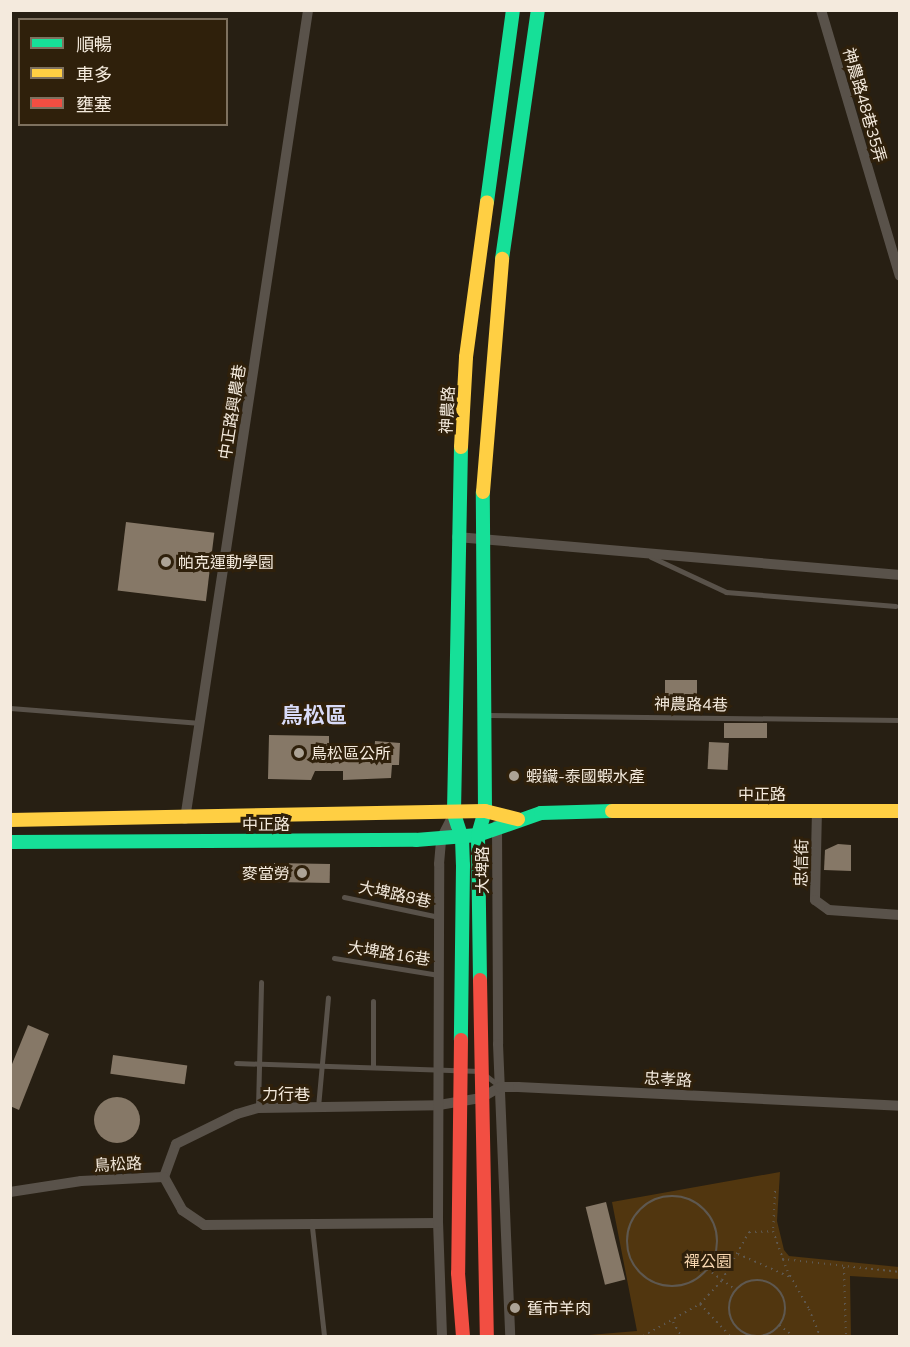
<!DOCTYPE html>
<html>
<head>
<meta charset="utf-8">
<style>
  body { margin:0 }
  #map { position:relative; width:910px; height:1347px; overflow:hidden; background:#271f13; font-family:Mulish,"Noto Sans TC",sans-serif }
  div>[style] { position:absolute }
  .green>* { inset:0; background:#51360f }
  .building>* { inset:0; background:#867867; transform-origin:0 0 }
  .round { border-radius:50% }
  .path>* { height:2px; margin-top:-1px; transform-origin:0; background:repeating-linear-gradient(90deg,#5e5850 0 1.5px,transparent 0 6px) }
  .path>.ring { margin:-1px; padding:0; box-sizing:content-box; background:none; border:2px solid #5e5850; border-radius:50% }
  .lane>* { height:5px; margin:-2.5px; padding:0 2.5px; transform-origin:2.5px; border-radius:2.5px; background:#59524a }
  .street>* { height:10px; margin:-5px; padding:0 5px; transform-origin:5px; border-radius:5px; background:#59524a }
  .fast>* { height:14px; margin:-7px; padding:0 7px; transform-origin:7px; border-radius:7px; background:#16e098 }
  .slow>* { height:14px; margin:-7px; padding:0 7px; transform-origin:7px; border-radius:7px; background:#ffcf43 }
  .jam>* { height:14px; margin:-7px; padding:0 7px; transform-origin:7px; border-radius:7px; background:#f24e42 }
  .dots>* { width:16px; height:16px; translate:-50% -50%; box-sizing:border-box; border:3px solid #2f200b; border-radius:50% }
  span { translate:-50% -50%; white-space:nowrap; text-align:center; line-height:1.15; -webkit-text-stroke:6px #2f200b; paint-order:stroke }
  .street-label { font-size:16px; color:#f4eadd }
  .poi-label { font-size:16px; color:#f4eadd }
  .left { translate:0 -50%; text-align:left }
  .right { translate:-100% -50%; text-align:right }
  .park-label { font-size:16px; color:#f9d8b2 }
  .district-label { font-size:22px; color:#d9dbf8; font-weight:700 }
  .frame { position:absolute; inset:0; border:12px solid #f4eadd; pointer-events:none }
  .legend { position:absolute; left:18px; top:18px; width:210px; height:108px; box-sizing:border-box; background:#2f200b; border:2px solid #7e715f; margin:0; padding:8px 10px; list-style:none; font-size:18px; color:#f4eadd }
  .legend li { display:flex; align-items:center; gap:12px; height:30px }
  .legend b { width:30px; border:2px solid #7e715f }
</style>
</head>
<body>
<div id="map">
  <div class="green">
    <div style="clip-path:polygon(780px 1172px,777px 1221px,784px 1250px,789px 1256px,899px 1267px,899px 1279px,850px 1276px,851px 1336px,577px 1336px,637px 1331px,612px 1202px)"></div>
  </div>
  <div class="building">
    <div style="left:126px;top:522px;width:89px;height:69px;rotate:7deg"></div>
    <div style="left:665px;top:680px;width:32px;height:20px"></div>
    <div style="left:724px;top:723px;width:43px;height:15px"></div>
    <div style="clip-path:polygon(269px 735px,329px 736px,329px 755px,374px 755px,375px 741px,400px 743px,399px 765px,392px 765px,391px 778px,343px 780px,343px 771px,315px 771px,311px 780px,268px 779px)"></div>
    <div style="left:709px;top:742px;width:20px;height:27px;rotate:3deg"></div>
    <div style="clip-path:polygon(838px 844px,851px 845px,851px 871px,824px 870px,825px 850px)"></div>
    <div style="left:274px;top:863px;width:56px;height:19px;rotate:1deg"></div>
    <div style="clip-path:polygon(28px 1025px,49px 1034px,19px 1110px,10px 1106px,10px 1069px)"></div>
    <div style="left:113px;top:1055px;width:75px;height:19px;rotate:8deg"></div>
    <div class="round" style="left:94px;top:1097px;width:46px;height:46px"></div>
    <div style="left:606px;top:1202px;width:80px;height:21px;rotate:76deg"></div>
  </div>
  <div class="path">
    <div style="left:775px;top:1191px;width:40px;rotate:92.9deg"></div>
    <div style="left:773px;top:1231px;width:41px;rotate:70.3deg"></div>
    <div style="left:787px;top:1270px;width:45px;rotate:60.6deg"></div>
    <div style="left:809px;top:1309px;width:29px;rotate:68deg"></div>
    <div class="ring" style="left:627px;top:1196px;width:88px;height:88px"></div>
    <div style="left:738px;top:1254px;width:57px;rotate:23.9deg"></div>
    <div style="left:782px;top:1259px;width:119px;rotate:6.3deg"></div>
    <div style="left:844px;top:1267px;width:69px;rotate:88.3deg"></div>
    <div style="left:707px;top:1269px;width:36px;rotate:36deg"></div>
    <div class="ring" style="left:729px;top:1280px;width:54px;height:54px"></div>
    <div style="left:700px;top:1304px;width:44px;rotate:46.8deg"></div>
    <div style="left:673px;top:1322px;width:16px;rotate:60deg"></div>
    <div style="left:779px;top:1325px;width:18px;rotate:38deg"></div>
    <div style="left:643px;top:1336px;width:65px;rotate:-29.3deg"></div>
    <div style="left:700px;top:1304px;width:33px;rotate:-47deg"></div>
    <div style="left:722px;top:1280px;width:55px;rotate:-60.6deg"></div>
    <div style="left:749px;top:1232px;width:24px;rotate:-2deg"></div>
  </div>
  <div class="lane">
    <div style="left:651px;top:557px;width:83px;rotate:25deg"></div>
    <div style="left:726px;top:592px;width:170px;rotate:4.7deg"></div>
    <div style="left:10px;top:708px;width:191px;rotate:4.5deg"></div>
    <div style="left:487px;top:715px;width:413px;rotate:0.7deg"></div>
    <div style="left:344px;top:897px;width:97px;rotate:11.9deg"></div>
    <div style="left:334px;top:958px;width:106px;rotate:9.2deg"></div>
    <div style="left:373px;top:1001px;width:65px;rotate:90deg"></div>
    <div style="left:236px;top:1063px;width:244px;rotate:1.9deg"></div>
    <div style="left:480px;top:1071px;width:24px;rotate:38deg"></div>
    <div style="left:318px;top:1107px;width:110px;rotate:-84.8deg"></div>
    <div style="left:258px;top:1108px;width:126px;rotate:-88.6deg"></div>
    <div style="left:312px;top:1227px;width:110px;rotate:83.7deg"></div>
  </div>
  <div class="street">
    <div style="left:821px;top:10px;width:277px;rotate:73.5deg"></div>
    <div style="left:457px;top:537px;width:445px;rotate:4.9deg"></div>
    <div style="left:817px;top:810px;width:90px;rotate:91.3deg"></div>
    <div style="left:815px;top:900px;width:17px;rotate:36deg"></div>
    <div style="left:829px;top:910px;width:71px;rotate:4deg"></div>
    <div style="left:185px;top:819px;width:818px;rotate:-81.35deg"></div>
    <div style="left:497px;top:825px;width:219px;rotate:89.7deg"></div>
    <div style="left:498px;top:1044px;width:292px;rotate:87.6deg"></div>
    <div style="left:164px;top:1177px;width:35px;rotate:-70deg"></div>
    <div style="left:176px;top:1144px;width:68px;rotate:-26.2deg"></div>
    <div style="left:237px;top:1114px;width:22px;rotate:-16deg"></div>
    <div style="left:258px;top:1108px;width:181px;rotate:-0.9deg"></div>
    <div style="left:439px;top:1105px;width:43px;rotate:-9.5deg"></div>
    <div style="left:481px;top:1098px;width:22px;rotate:-30deg"></div>
    <div style="left:500px;top:1087px;width:18px"></div>
    <div style="left:518px;top:1087px;width:382px;rotate:2.8deg"></div>
    <div style="left:10px;top:1192px;width:72px;rotate:-8.8deg"></div>
    <div style="left:81px;top:1181px;width:83px;rotate:-2.8deg"></div>
    <div style="left:164px;top:1177px;width:38px;rotate:61deg"></div>
    <div style="left:182px;top:1210px;width:27px;rotate:34deg"></div>
    <div style="left:204px;top:1225px;width:234px;rotate:-0.5deg"></div>
    <div style="left:442px;top:1336px;width:113px;rotate:-92deg"></div>
    <div style="left:438px;top:1223px;width:359px;rotate:-89.8deg"></div>
    <div style="left:439px;top:864px;width:25px;rotate:-85deg"></div>
    <div style="left:441px;top:839px;width:28px;rotate:-63deg"></div>
  </div>
  <div class="fast">
    <div style="left:487px;top:202px;width:194px;rotate:-82.3deg"></div>
    <div style="left:502px;top:259px;width:252px;rotate:-81.8deg"></div>
    <div style="left:461px;top:447px;width:367px;rotate:91.1deg"></div>
    <div style="left:454px;top:814px;width:25px;rotate:72deg"></div>
    <div style="left:462px;top:838px;width:27px;rotate:88deg"></div>
    <div style="left:463px;top:865px;width:175px;rotate:90.7deg"></div>
    <div style="left:10px;top:842px;width:406px;rotate:-0.3deg"></div>
    <div style="left:416px;top:840px;width:62px;rotate:-4.6deg"></div>
    <div style="left:478px;top:835px;width:67px;rotate:-19.2deg"></div>
    <div style="left:541px;top:813px;width:71px;rotate:-1.6deg"></div>
    <div style="left:480px;top:980px;width:145px;rotate:-90.8deg"></div>
    <div style="left:478px;top:835px;width:25px;rotate:-74deg"></div>
    <div style="left:485px;top:811px;width:319px;rotate:-90.4deg"></div>
  </div>
  <div class="slow">
    <div style="left:461px;top:447px;width:90px;rotate:-86.8deg"></div>
    <div style="left:466px;top:357px;width:156px;rotate:-82.3deg"></div>
    <div style="left:483px;top:492px;width:234px;rotate:-85.3deg"></div>
    <div style="left:612px;top:811px;width:288px"></div>
    <div style="left:10px;top:820px;width:475px;rotate:-1.1deg"></div>
    <div style="left:485px;top:811px;width:34px;rotate:14deg"></div>
  </div>
  <div class="jam">
    <div style="left:480px;top:980px;width:356px;rotate:88.9deg"></div>
    <div style="left:461px;top:1040px;width:233px;rotate:90.7deg"></div>
    <div style="left:458px;top:1273px;width:63px;rotate:85.5deg"></div>
  </div>
  <div class="dots">
    <div style="left:166px;top:562px;background:#aca396"></div>
    <div style="left:299px;top:753px;background:#aca396"></div>
    <div style="left:514px;top:776px;background:#aca396"></div>
    <div style="left:302px;top:873px;background:#aca396"></div>
    <div style="left:515px;top:1308px;background:#aca396"></div>
  </div>
  <div class="street-label">
    <span style="left:865px;top:105px;rotate:74deg">神農路48巷35弄</span>
    <span style="left:447px;top:410px;rotate:-87deg">神農路</span>
    <span style="left:232px;top:412px;rotate:-81deg">中正路興農巷</span>
    <span style="left:691px;top:704px;rotate:1deg">神農路4巷</span>
    <span style="left:762px;top:794px">中正路</span>
    <span style="left:266px;top:824px">中正路</span>
    <span style="left:801px;top:863px;rotate:-89deg">忠信街</span>
    <span style="left:482px;top:870px;rotate:-90deg">大埤路</span>
    <span style="left:395px;top:894px;rotate:12deg">大埤路8巷</span>
    <span style="left:389px;top:953px;rotate:9deg">大埤路16巷</span>
    <span style="left:668px;top:1079px;rotate:3deg">忠孝路</span>
    <span style="left:286px;top:1094px">力行巷</span>
    <span style="left:118px;top:1164px;rotate:-3deg">鳥松路</span>
  </div>
  <div class="poi-label">
    <span class="left" style="left:178px;top:562px">帕克運動學園</span>
    <span class="left" style="left:311px;top:753px">鳥松區公所</span>
    <span class="left" style="left:526px;top:776px">蝦鑶-泰國蝦水產</span>
    <span class="right" style="left:290px;top:873px">麥當勞</span>
    <span class="left" style="left:527px;top:1308px">舊市羊肉</span>
  </div>
  <div class="park-label">
    <span style="left:708px;top:1261px">禪公園</span>
  </div>
  <div class="district-label">
    <span style="left:314px;top:716px">鳥松區</span>
  </div>
  <div class="frame"></div>
  <ul class="legend">
  <li><b style="height:8px;background:#16e098"></b>順暢</li>
  <li><b style="height:8px;background:#ffcf43"></b>車多</li>
  <li><b style="height:8px;background:#f24e42"></b>壅塞</li>
  </ul>
</div>
</body>
</html>
